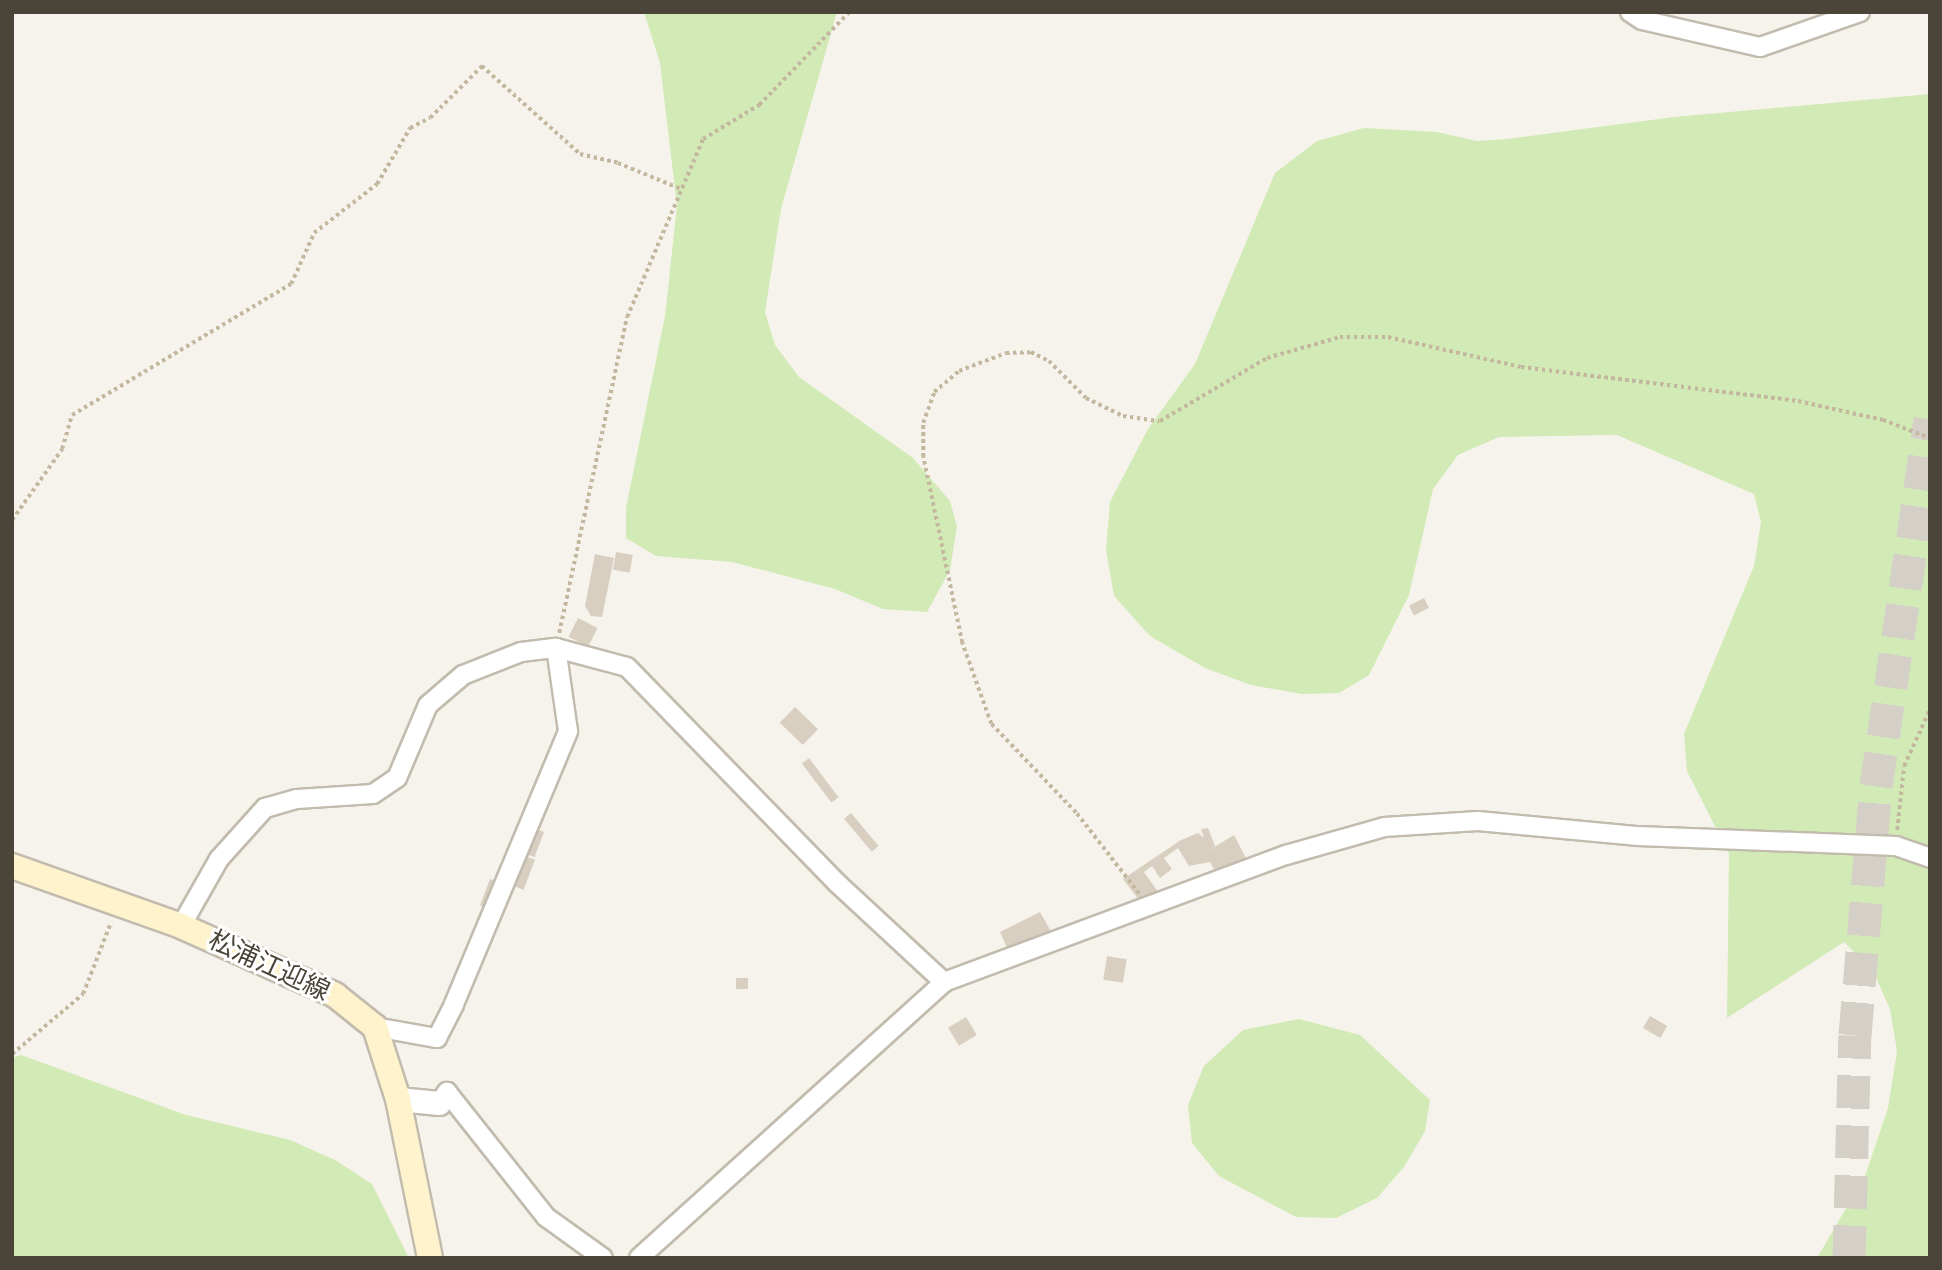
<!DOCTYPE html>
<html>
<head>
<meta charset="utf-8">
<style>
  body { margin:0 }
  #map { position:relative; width:1942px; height:1270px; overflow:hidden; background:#f6f3ec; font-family:Cabin,"Noto Sans JP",sans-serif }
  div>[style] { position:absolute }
  .green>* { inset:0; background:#d2eab5 }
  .building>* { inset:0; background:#d8cfc1; transform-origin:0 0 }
  .motorway-tunnel>* { height:33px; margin-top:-16.5px; transform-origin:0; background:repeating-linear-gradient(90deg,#d4d0c8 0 33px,transparent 0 50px) }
  .path>* { height:3.5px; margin-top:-1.75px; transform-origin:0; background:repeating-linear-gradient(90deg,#c4b79f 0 3.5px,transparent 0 7px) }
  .roads { filter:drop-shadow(2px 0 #c2bbae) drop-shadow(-2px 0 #c2bbae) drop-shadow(0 2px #c2bbae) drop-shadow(0 -2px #c2bbae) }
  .minor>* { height:18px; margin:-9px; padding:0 9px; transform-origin:9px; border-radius:9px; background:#fff }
  .tertiary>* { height:23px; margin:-11.5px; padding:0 11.5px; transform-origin:11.5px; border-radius:11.5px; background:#fff }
  .secondary>* { height:24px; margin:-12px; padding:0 12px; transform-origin:12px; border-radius:12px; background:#fff3cd }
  span { translate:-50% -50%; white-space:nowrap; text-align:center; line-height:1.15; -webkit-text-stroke:6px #fff; paint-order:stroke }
  .street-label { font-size:26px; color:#4b4439 }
  .frame { position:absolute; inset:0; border:14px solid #4b4439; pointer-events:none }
</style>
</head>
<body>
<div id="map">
  <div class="green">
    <div style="clip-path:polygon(644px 12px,837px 12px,781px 209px,765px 312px,775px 345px,799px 377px,913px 458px,950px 501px,957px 526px,950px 570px,927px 612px,883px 609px,835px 589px,732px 562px,656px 556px,626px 538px,626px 508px,665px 316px,677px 206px,660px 63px)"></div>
    <div style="clip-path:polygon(1930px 94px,1930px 1258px,1817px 1258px,1865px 1176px,1888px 1108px,1897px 1051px,1890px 1009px,1873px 971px,1844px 942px,1727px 1018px,1729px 854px,1687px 771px,1684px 734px,1754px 566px,1761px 522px,1754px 494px,1617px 435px,1499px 437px,1458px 455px,1433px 489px,1409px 595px,1369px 675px,1339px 693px,1302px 694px,1251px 685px,1205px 668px,1150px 636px,1114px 596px,1106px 550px,1110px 502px,1148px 429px,1195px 364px,1275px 173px,1317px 141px,1364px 128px,1437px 132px,1477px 141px,1507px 139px,1674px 117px)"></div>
    <div style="clip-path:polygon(1299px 1019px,1360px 1035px,1430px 1100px,1425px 1131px,1404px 1167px,1377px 1198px,1336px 1218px,1296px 1217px,1219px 1176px,1192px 1143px,1188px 1105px,1204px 1066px,1243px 1030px)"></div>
    <div style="clip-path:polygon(21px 1055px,186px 1115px,290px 1140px,335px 1160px,372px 1184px,409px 1258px,12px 1258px,12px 1058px)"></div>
  </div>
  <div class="building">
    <div style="left:616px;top:552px;width:17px;height:18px;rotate:10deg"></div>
    <div style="clip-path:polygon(595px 554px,614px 558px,602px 617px,591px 616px,585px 606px)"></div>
    <div style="left:1424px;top:598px;width:11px;height:17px;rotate:63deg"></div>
    <div style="left:578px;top:618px;width:22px;height:21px;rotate:27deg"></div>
    <div style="left:795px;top:707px;width:32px;height:22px;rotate:44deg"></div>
    <div style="left:809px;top:758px;width:49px;height:9px;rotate:53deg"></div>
    <div style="left:851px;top:813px;width:43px;height:9px;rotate:50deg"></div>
    <div style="left:518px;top:822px;width:28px;height:27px;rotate:21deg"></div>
    <div style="clip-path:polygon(1208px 828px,1215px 846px,1206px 852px,1234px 835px,1247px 860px,1216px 873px,1210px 862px,1189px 866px,1178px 848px,1164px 858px,1172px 869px,1160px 878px,1152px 866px,1144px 872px,1161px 896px,1145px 908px,1123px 879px,1181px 840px,1198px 833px,1204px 838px,1201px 829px)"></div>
    <div style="left:507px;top:849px;width:30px;height:32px;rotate:21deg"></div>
    <div style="left:490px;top:879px;width:14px;height:28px;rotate:21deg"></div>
    <div style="clip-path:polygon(1040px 912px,1053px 935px,1009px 952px,1000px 932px)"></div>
    <div style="left:1107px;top:956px;width:20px;height:24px;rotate:9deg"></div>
    <div style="left:736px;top:978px;width:12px;height:11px"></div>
    <div style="left:1650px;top:1016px;width:20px;height:14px;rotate:30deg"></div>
    <div style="left:966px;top:1017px;width:21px;height:21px;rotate:59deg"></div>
  </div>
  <div class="motorway-tunnel">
    <div style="left:1849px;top:1258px;width:223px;rotate:-88.5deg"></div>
    <div style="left:1855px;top:1035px;width:250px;rotate:-85.2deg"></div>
    <div style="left:1876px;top:786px;width:371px;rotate:-81.6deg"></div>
  </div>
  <div class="path">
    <div style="left:12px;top:520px;width:87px;rotate:-54.8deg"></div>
    <div style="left:62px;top:449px;width:35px;rotate:-74deg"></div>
    <div style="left:72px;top:415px;width:255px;rotate:-30.9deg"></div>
    <div style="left:291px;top:284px;width:56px;rotate:-65.7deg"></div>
    <div style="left:314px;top:233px;width:80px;rotate:-37.9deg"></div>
    <div style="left:377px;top:184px;width:65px;rotate:-59.5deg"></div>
    <div style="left:410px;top:128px;width:22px;rotate:-27deg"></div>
    <div style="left:430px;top:118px;width:74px;rotate:-45deg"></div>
    <div style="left:482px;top:66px;width:132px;rotate:41.9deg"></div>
    <div style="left:580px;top:154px;width:39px;rotate:13deg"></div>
    <div style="left:618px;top:163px;width:68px;rotate:22.4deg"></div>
    <div style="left:559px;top:633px;width:323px;rotate:-77.9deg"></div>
    <div style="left:627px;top:317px;width:194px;rotate:-66.9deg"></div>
    <div style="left:703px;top:139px;width:66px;rotate:-31.3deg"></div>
    <div style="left:759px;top:105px;width:129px;rotate:-45.9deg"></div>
    <div style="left:1897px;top:830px;width:64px;rotate:-83.8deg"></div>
    <div style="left:1904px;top:766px;width:63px;rotate:-65.5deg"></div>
    <div style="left:1139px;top:894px;width:103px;rotate:-127.9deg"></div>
    <div style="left:1076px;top:813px;width:123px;rotate:-133.7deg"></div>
    <div style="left:991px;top:724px;width:86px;rotate:-109.7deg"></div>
    <div style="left:962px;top:643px;width:190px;rotate:-101.8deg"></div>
    <div style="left:923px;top:457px;width:34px;rotate:-90deg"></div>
    <div style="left:923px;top:423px;width:33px;rotate:-70deg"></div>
    <div style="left:934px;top:392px;width:33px;rotate:-40deg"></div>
    <div style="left:959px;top:371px;width:50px;rotate:-21deg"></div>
    <div style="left:1006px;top:353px;width:25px;rotate:-2deg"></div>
    <div style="left:1031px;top:352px;width:20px;rotate:27deg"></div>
    <div style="left:1049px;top:361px;width:52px;rotate:45deg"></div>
    <div style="left:1086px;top:398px;width:41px;rotate:25.9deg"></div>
    <div style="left:1123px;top:416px;width:37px;rotate:8deg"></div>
    <div style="left:1160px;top:421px;width:124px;rotate:-30.5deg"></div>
    <div style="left:1267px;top:358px;width:76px;rotate:-16deg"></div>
    <div style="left:1340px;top:337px;width:48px"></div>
    <div style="left:1388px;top:337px;width:136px;rotate:12.7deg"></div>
    <div style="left:1521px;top:367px;width:279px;rotate:7deg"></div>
    <div style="left:1798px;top:401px;width:87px;rotate:12.6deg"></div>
    <div style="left:1883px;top:420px;width:50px;rotate:21deg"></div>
    <div style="left:12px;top:1054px;width:93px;rotate:-40.2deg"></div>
    <div style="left:83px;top:994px;width:77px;rotate:-68.7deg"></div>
  </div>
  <div class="roads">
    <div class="minor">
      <div style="left:1630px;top:12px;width:14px;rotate:34deg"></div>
      <div style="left:1642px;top:20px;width:121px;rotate:12.9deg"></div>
      <div style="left:1760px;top:47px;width:106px;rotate:-19.3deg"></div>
      <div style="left:181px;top:926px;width:77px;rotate:-60.4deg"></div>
      <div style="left:219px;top:859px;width:69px;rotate:-48deg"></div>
      <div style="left:265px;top:808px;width:33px;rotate:-16deg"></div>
      <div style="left:297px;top:799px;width:76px;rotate:-3.8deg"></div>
      <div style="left:373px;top:794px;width:29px;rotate:-34deg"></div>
      <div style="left:397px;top:778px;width:79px;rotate:-67deg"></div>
      <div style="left:428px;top:705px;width:46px;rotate:-40.6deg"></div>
      <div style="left:463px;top:675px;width:62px;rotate:-21.6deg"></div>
      <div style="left:521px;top:652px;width:35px;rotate:-7deg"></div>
      <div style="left:556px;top:648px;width:73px;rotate:15deg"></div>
      <div style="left:627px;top:667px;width:301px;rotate:45.8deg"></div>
      <div style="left:837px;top:883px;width:146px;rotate:42.8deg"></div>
      <div style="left:375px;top:1027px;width:63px;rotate:10.1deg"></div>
      <div style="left:437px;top:1038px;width:38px;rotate:-63deg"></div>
      <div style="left:454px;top:1004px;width:296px;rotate:-67.3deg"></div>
      <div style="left:568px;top:731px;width:84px;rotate:-98.2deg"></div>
      <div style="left:439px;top:1103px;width:14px;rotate:-54deg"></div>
      <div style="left:447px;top:1092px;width:159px;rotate:51.6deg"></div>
      <div style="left:546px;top:1217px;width:70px;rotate:35.7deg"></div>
      <div style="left:639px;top:1258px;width:411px;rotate:-42.1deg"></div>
      <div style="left:944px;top:982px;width:365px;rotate:-20.4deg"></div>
      <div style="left:1286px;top:855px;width:102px;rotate:-15.9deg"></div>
      <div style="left:1384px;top:827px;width:94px;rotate:-3.7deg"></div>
      <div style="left:1478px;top:821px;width:161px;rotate:5.4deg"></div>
      <div style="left:1638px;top:836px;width:258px;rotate:2.2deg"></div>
      <div style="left:1896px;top:846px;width:36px;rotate:19deg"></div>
    </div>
    <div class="tertiary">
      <div style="left:398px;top:1099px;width:41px;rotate:5.6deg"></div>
    </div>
    <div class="secondary">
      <div style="left:12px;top:866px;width:179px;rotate:19.5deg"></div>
      <div style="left:181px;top:926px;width:169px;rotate:24.1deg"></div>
      <div style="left:335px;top:995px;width:51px;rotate:38.7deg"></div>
      <div style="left:375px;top:1027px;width:76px;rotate:72.3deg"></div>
      <div style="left:398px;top:1099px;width:162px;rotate:78.6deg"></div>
    </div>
  </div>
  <div class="street-label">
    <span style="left:269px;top:966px;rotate:25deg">松浦江迎線</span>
  </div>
  <div class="frame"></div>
</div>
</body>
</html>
